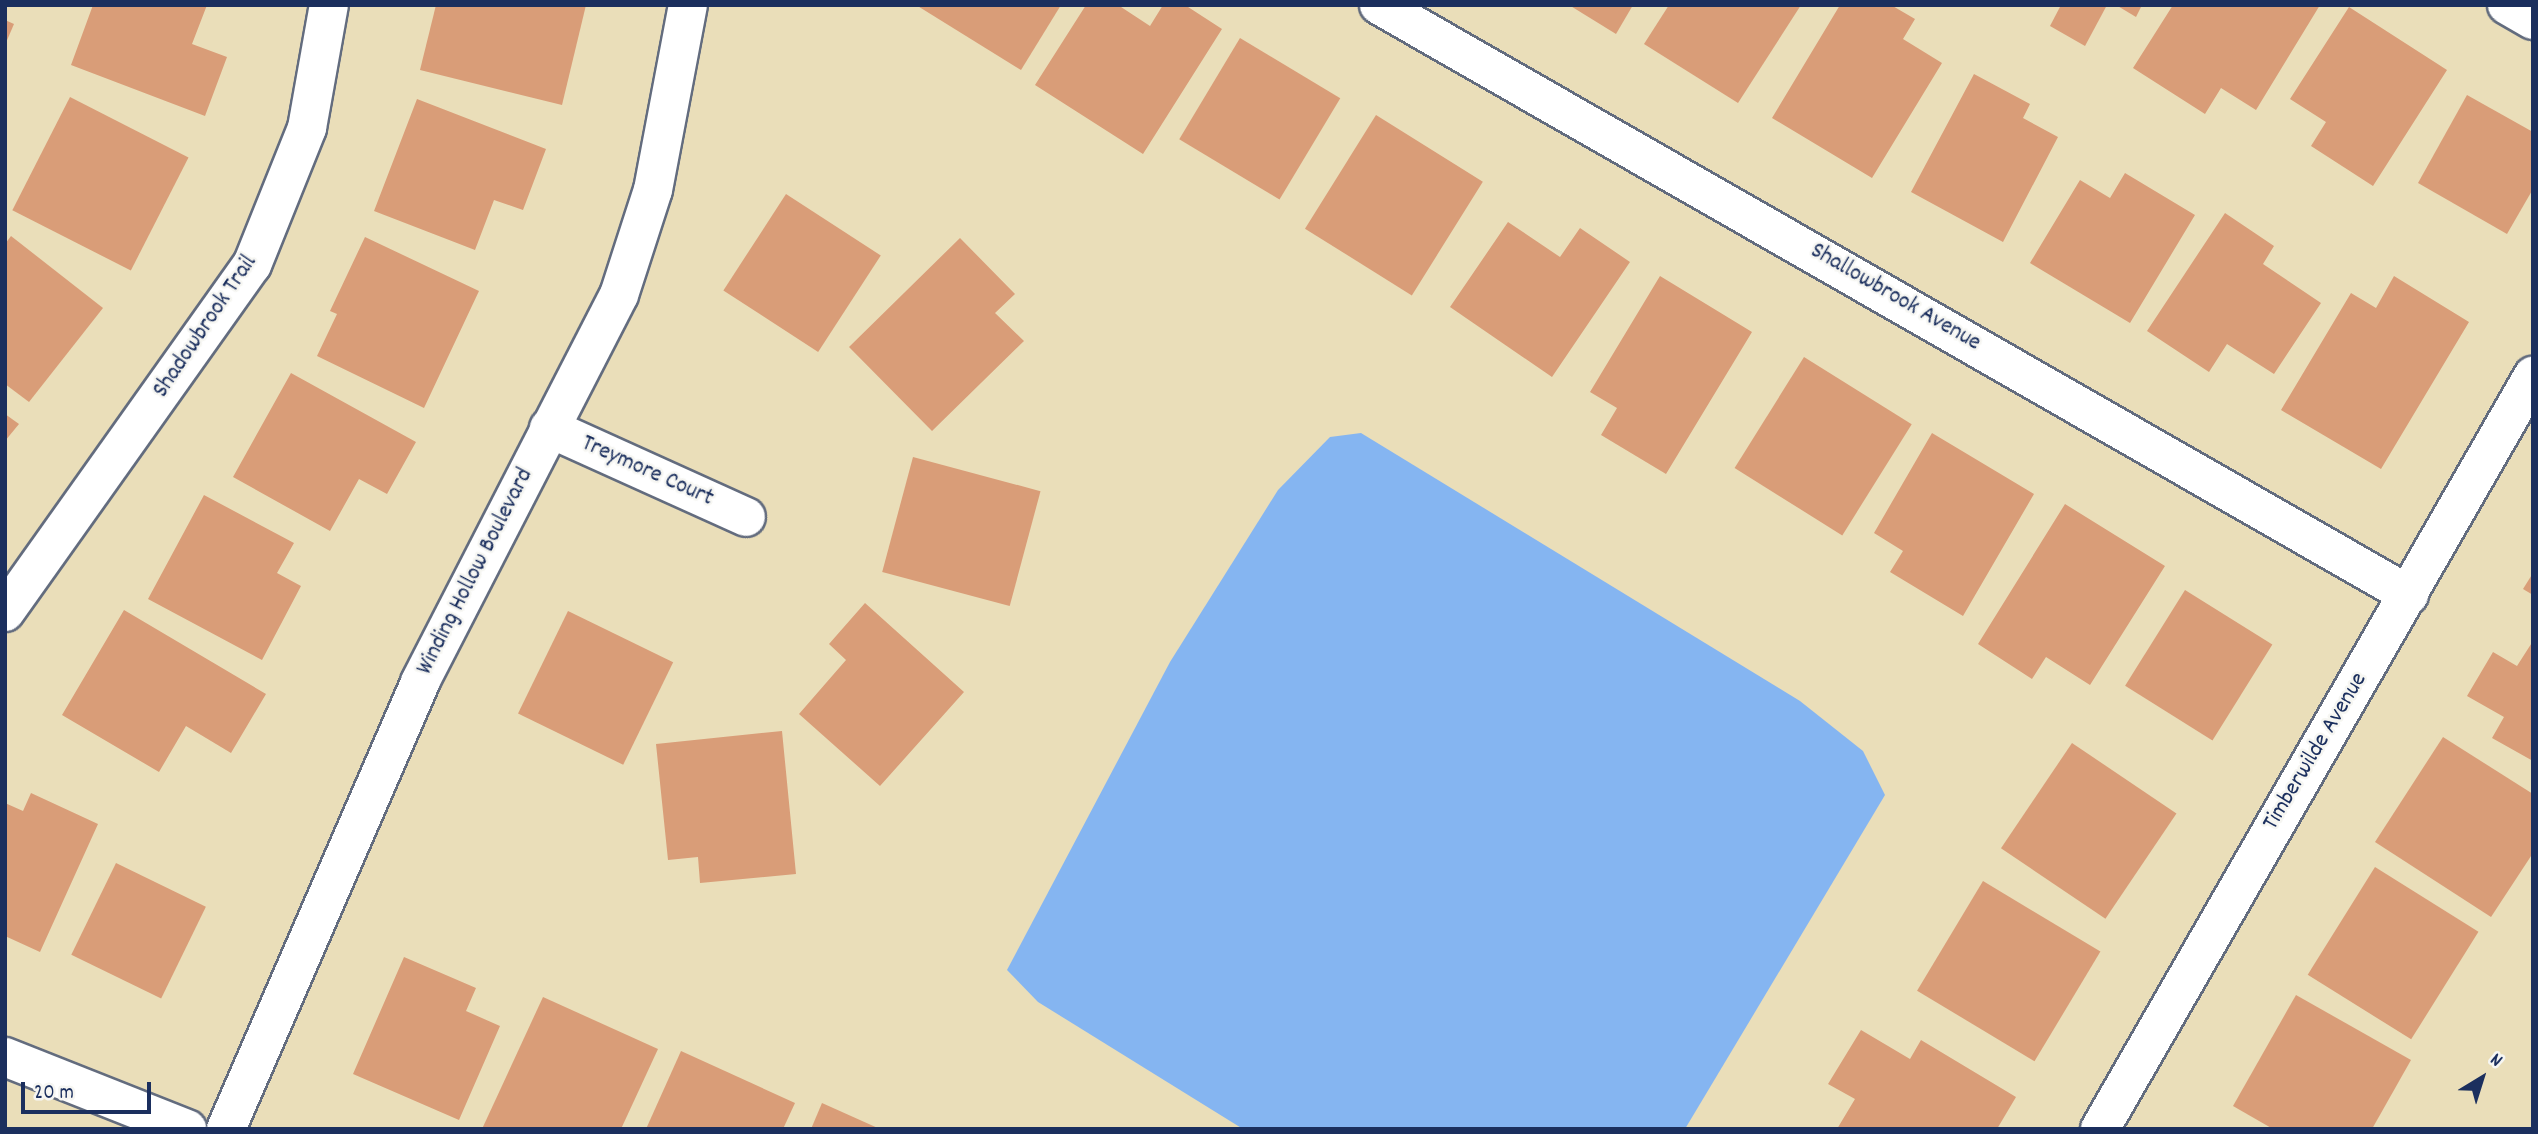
<!DOCTYPE html>
<html>
<head>
<meta charset="utf-8">
<style>
  body { margin:0 }
  #map { position:relative; width:2538px; height:1134px; overflow:hidden; background:#eadeb9; font-family:Dekko,sans-serif }
  div>[style] { position:absolute }
  .water>* { inset:0; background:#85b5f1 }
  .building>* { inset:0; background:#d99d78; transform-origin:0 0 }
  .roads { filter:drop-shadow(2px 0 #636c7e) drop-shadow(-2px 0 #636c7e) drop-shadow(0 2px #636c7e) drop-shadow(0 -2px #636c7e) }
  .minor>* { height:38px; margin:-19px; padding:0 19px; transform-origin:19px; border-radius:19px; background:#fff }
  span { translate:-50% -50%; white-space:nowrap; text-align:center; line-height:1.15; -webkit-text-stroke:5px #f6f6f2; paint-order:stroke }
  .street-label { font-size:24px; color:#1b2f5e }
  .frame { position:absolute; inset:0; border:7px solid #1b2f5e; pointer-events:none }
  .north { position:absolute; left:2447px; top:1043px; width:70px; height:70px; -webkit-text-stroke:5px #f6f6f2; paint-order:stroke; rotate:38deg; font-size:19px; font-weight:700; line-height:28px; text-align:center; color:#1b2f5e }
  .north::after { content:''; display:block; margin:auto; width:24px; height:32px; background:#1b2f5e; clip-path:polygon(50% 0,100% 100%,50% 72%,0 100%) }
  .scale { position:absolute; left:21px; top:1082px; width:130px; height:32px; box-sizing:border-box; border:4px solid #1b2f5e; border-top:0; padding-left:9px; font-size:21px; line-height:24px; white-space:nowrap; color:#1b2f5e; -webkit-text-stroke:5px #f6f6f2; paint-order:stroke }
</style>
</head>
<body>
<div id="map">
  <div class="water">
    <div style="clip-path:polygon(1361px 433px,1800px 701px,1863px 751px,1885px 795px,1685px 1129px,1243px 1129px,1038px 1002px,1007px 970px,1170px 662px,1278px 490px,1330px 437px)"></div>
  </div>
  <div class="building">
    <div style="clip-path:polygon(93px 5px,207px 5px,192px 44px,227px 57px,205px 116px,71px 65px)"></div>
    <div style="clip-path:polygon(436px 5px,586px 5px,562px 105px,420px 70px)"></div>
    <div style="clip-path:polygon(916px 5px,1061px 5px,1021px 70px)"></div>
    <div style="clip-path:polygon(1086px 5px,1118px 5px,1150px 26px,1163px 5px,1185px 5px,1222px 29px,1143px 154px,1035px 85px)"></div>
    <div style="clip-path:polygon(1569px 5px,1633px 5px,1616px 34px)"></div>
    <div style="clip-path:polygon(1669px 5px,1801px 5px,1738px 103px,1644px 44px)"></div>
    <div style="clip-path:polygon(1840px 5px,1891px 5px,1915px 19px,1903px 39px,1942px 63px,1872px 178px,1772px 118px)"></div>
    <div style="clip-path:polygon(2061px 5px,2107px 5px,2085px 46px,2050px 26px)"></div>
    <div style="clip-path:polygon(2116px 5px,2142px 5px,2136px 17px)"></div>
    <div style="clip-path:polygon(2173px 5px,2320px 5px,2256px 110px,2221px 88px,2205px 114px,2133px 68px)"></div>
    <div style="clip-path:polygon(2349px 7px,2447px 70px,2373px 186px,2311px 146px,2326px 122px,2290px 99px)"></div>
    <div style="clip-path:polygon(5px 20px,14px 24px,5px 45px)"></div>
    <div style="left:1240px;top:38px;width:117px;height:118px;rotate:31deg"></div>
    <div style="clip-path:polygon(1974px 74px,2030px 104px,2023px 118px,2058px 137px,2003px 242px,1911px 192px)"></div>
    <div style="clip-path:polygon(2467px 95px,2533px 132px,2533px 189px,2507px 234px,2418px 183px)"></div>
    <div style="left:70px;top:97px;width:133px;height:127px;rotate:27deg"></div>
    <div style="clip-path:polygon(417px 99px,546px 149px,523px 210px,494px 200px,475px 250px,374px 211px)"></div>
    <div style="left:1376px;top:115px;width:126px;height:134px;rotate:32deg"></div>
    <div style="clip-path:polygon(2125px 173px,2195px 215px,2130px 323px,2030px 263px,2080px 180px,2110px 198px)"></div>
    <div style="left:786px;top:194px;width:113px;height:115px;rotate:33deg"></div>
    <div style="clip-path:polygon(2225px 213px,2274px 246px,2263px 264px,2321px 303px,2274px 374px,2227px 344px,2209px 372px,2147px 331px)"></div>
    <div style="clip-path:polygon(1508px 222px,1560px 257px,1580px 228px,1630px 262px,1552px 377px,1450px 307px)"></div>
    <div style="clip-path:polygon(11px 236px,103px 308px,29px 402px,5px 384px,5px 244px)"></div>
    <div style="clip-path:polygon(365px 237px,479px 291px,424px 408px,317px 356px,337px 314px,330px 311px)"></div>
    <div style="clip-path:polygon(960px 238px,1015px 294px,995px 313px,1024px 341px,932px 431px,849px 347px)"></div>
    <div style="clip-path:polygon(1660px 276px,1752px 332px,1666px 474px,1601px 435px,1617px 408px,1590px 392px)"></div>
    <div style="clip-path:polygon(2394px 276px,2469px 322px,2381px 469px,2281px 410px,2351px 293px,2376px 308px)"></div>
    <div style="left:1804px;top:357px;width:127px;height:131px;rotate:32deg"></div>
    <div style="clip-path:polygon(291px 373px,416px 442px,387px 494px,359px 479px,330px 531px,233px 477px)"></div>
    <div style="clip-path:polygon(5px 414px,19px 424px,5px 441px)"></div>
    <div style="clip-path:polygon(1932px 433px,2034px 494px,1963px 616px,1890px 572px,1903px 551px,1874px 533px)"></div>
    <div style="left:913px;top:457px;width:132px;height:119px;rotate:15deg"></div>
    <div style="clip-path:polygon(204px 495px,294px 543px,277px 573px,301px 586px,262px 660px,148px 599px)"></div>
    <div style="clip-path:polygon(2065px 504px,2165px 566px,2090px 685px,2046px 657px,2032px 679px,1978px 644px)"></div>
    <div style="clip-path:polygon(2533px 573px,2533px 595px,2523px 589px)"></div>
    <div style="left:2185px;top:590px;width:103px;height:113px;rotate:32deg"></div>
    <div style="clip-path:polygon(865px 603px,964px 692px,880px 786px,799px 714px,846px 660px,829px 644px)"></div>
    <div style="clip-path:polygon(124px 610px,266px 694px,231px 753px,186px 726px,159px 772px,62px 715px)"></div>
    <div style="left:568px;top:611px;width:117px;height:114px;rotate:26deg"></div>
    <div style="clip-path:polygon(2533px 641px,2533px 761px,2492px 738px,2504px 717px,2467px 696px,2493px 652px,2517px 666px)"></div>
    <div style="clip-path:polygon(782px 731px,796px 874px,700px 883px,698px 857px,668px 860px,656px 744px)"></div>
    <div style="clip-path:polygon(2443px 737px,2533px 794px,2533px 853px,2491px 917px,2375px 842px)"></div>
    <div style="left:2072px;top:743px;width:126px;height:127px;rotate:34deg"></div>
    <div style="clip-path:polygon(31px 793px,98px 824px,40px 952px,5px 936px,5px 803px,23px 811px)"></div>
    <div style="left:116px;top:863px;width:100px;height:102px;rotate:26deg"></div>
    <div style="left:2375px;top:867px;width:122px;height:127px;rotate:32deg"></div>
    <div style="left:1983px;top:881px;width:137px;height:128px;rotate:31deg"></div>
    <div style="clip-path:polygon(404px 957px,476px 988px,466px 1011px,500px 1026px,459px 1120px,353px 1074px)"></div>
    <div style="clip-path:polygon(2296px 995px,2411px 1060px,2372px 1129px,2273px 1129px,2233px 1106px)"></div>
    <div style="clip-path:polygon(543px 997px,658px 1049px,621px 1129px,482px 1129px)"></div>
    <div style="clip-path:polygon(1861px 1030px,1910px 1059px,1921px 1040px,2016px 1097px,1997px 1129px,1837px 1129px,1855px 1099px,1828px 1084px)"></div>
    <div style="clip-path:polygon(681px 1051px,795px 1103px,783px 1129px,646px 1129px)"></div>
    <div style="clip-path:polygon(822px 1103px,880px 1129px,811px 1129px)"></div>
  </div>
  <div class="roads">
    <div class="minor">
      <div style="left:1379px;top:5px;width:1187px;rotate:29.8deg"></div>
      <div style="left:2507px;top:5px;width:30px;rotate:30deg"></div>
      <div style="left:549px;top:428px;width:216px;rotate:24.3deg"></div>
      <div style="left:5px;top:612px;width:426px;rotate:-54.6deg"></div>
      <div style="left:252px;top:265px;width:148px;rotate:-68.1deg"></div>
      <div style="left:307px;top:128px;width:125px;rotate:-79.9deg"></div>
      <div style="left:5px;top:1057px;width:196px;rotate:21.6deg"></div>
      <div style="left:226px;top:1129px;width:487px;rotate:-66.5deg"></div>
      <div style="left:420px;top:682px;width:435px;rotate:-62.8deg"></div>
      <div style="left:619px;top:295px;width:110px;rotate:-72.1deg"></div>
      <div style="left:653px;top:190px;width:188px;rotate:-79.3deg"></div>
      <div style="left:2100px;top:1129px;width:869px;rotate:-60.1deg"></div>
    </div>
  </div>
  <div class="street-label">
    <span style="left:1895px;top:298px;rotate:30deg">Shallowbrook Avenue</span>
    <span style="left:206px;top:327px;rotate:-56deg">Shadowbrook Trail</span>
    <span style="left:647px;top:472px;rotate:24deg">Treymore Court</span>
    <span style="left:476px;top:572px;rotate:-63deg">Winding Hollow Boulevard</span>
    <span style="left:2316px;top:752px;rotate:-59deg">Timberwilde Avenue</span>
  </div>
  <div class="frame"></div>
  <div class="north">N</div>
  <div class="scale">20 m</div>
</div>
</body>
</html>
